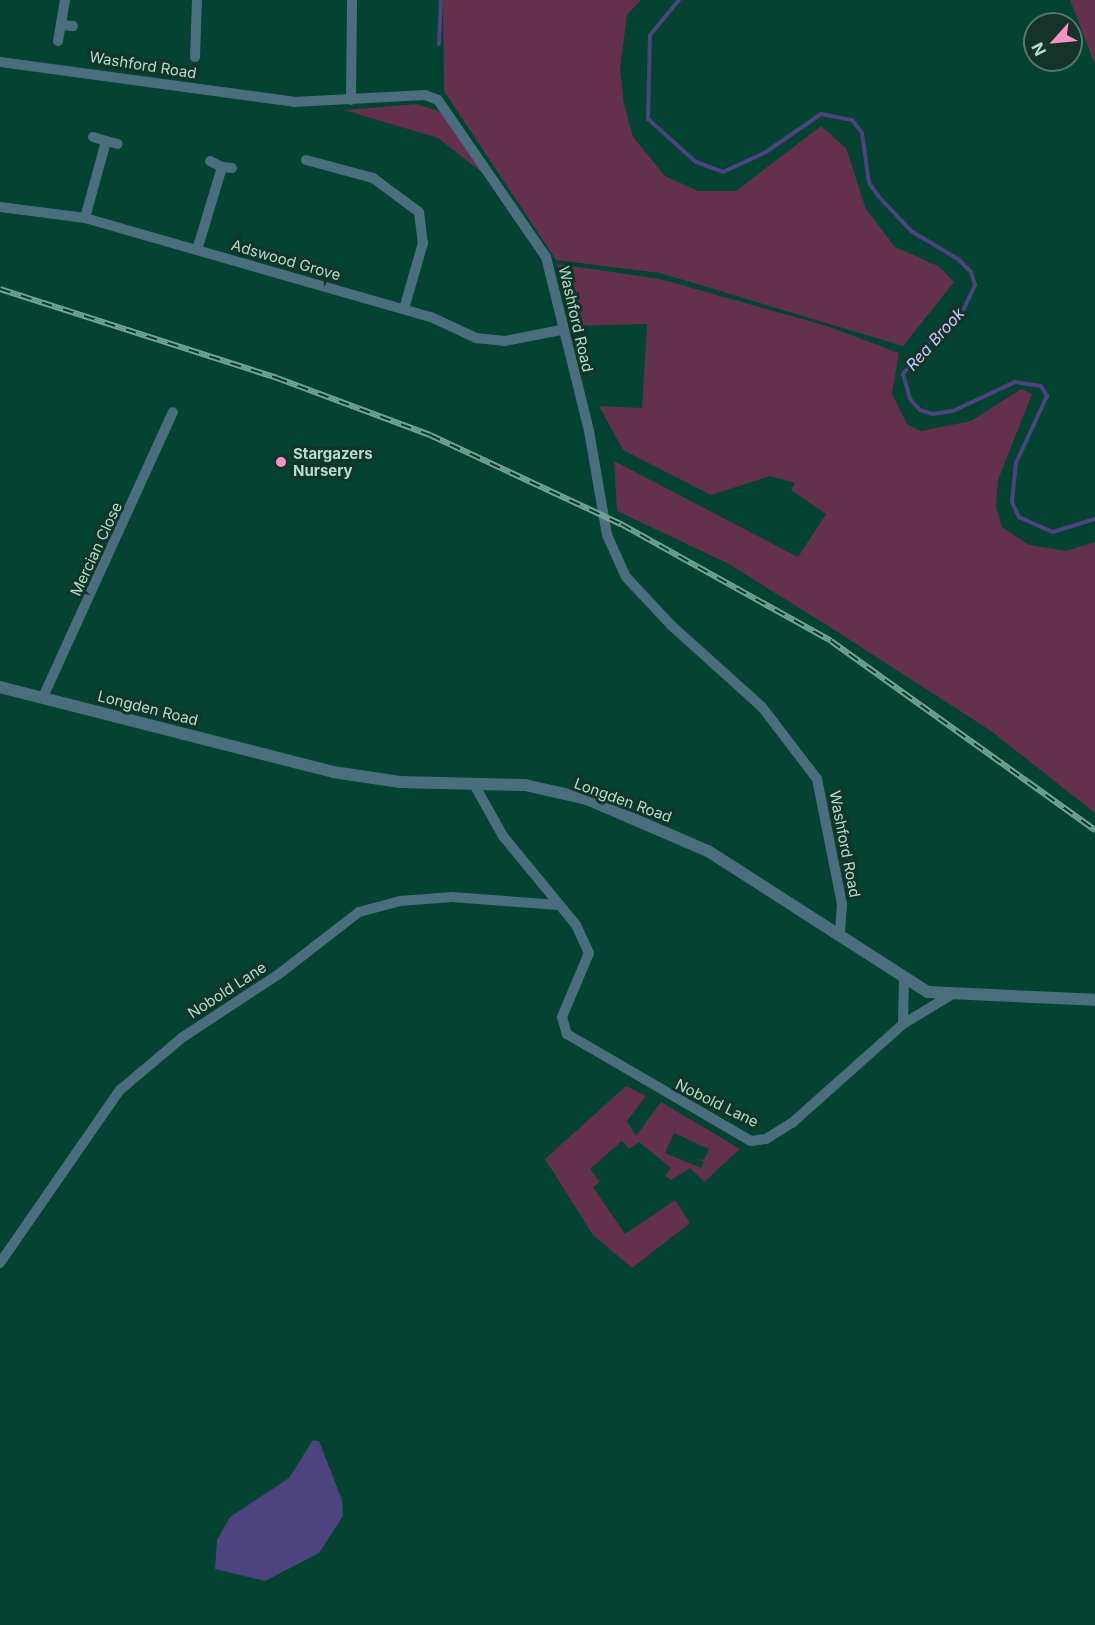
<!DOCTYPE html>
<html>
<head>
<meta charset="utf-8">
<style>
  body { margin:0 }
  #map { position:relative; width:1095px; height:1625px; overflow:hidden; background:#044231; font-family:Inter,sans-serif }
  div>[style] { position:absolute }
  .green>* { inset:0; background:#63314b }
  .water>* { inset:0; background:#4d437f }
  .stream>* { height:4px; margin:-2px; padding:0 2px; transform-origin:2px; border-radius:2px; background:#4d437f }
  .minor>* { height:10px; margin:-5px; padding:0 5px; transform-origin:5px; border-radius:5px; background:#4b6e7f }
  .tertiary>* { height:12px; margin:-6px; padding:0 6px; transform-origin:6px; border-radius:6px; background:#4b6e7f }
  .rail>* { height:6px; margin-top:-3px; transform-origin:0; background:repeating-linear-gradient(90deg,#143429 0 11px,#71a593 0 22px); box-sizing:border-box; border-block:2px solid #71a593 }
  .dots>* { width:16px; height:16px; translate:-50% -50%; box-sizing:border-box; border:3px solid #143429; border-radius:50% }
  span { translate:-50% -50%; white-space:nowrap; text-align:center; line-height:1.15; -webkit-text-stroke:6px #143429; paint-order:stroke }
  .street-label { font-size:15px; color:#b0decc }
  .poi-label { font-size:15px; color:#b0decc; font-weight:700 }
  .left { translate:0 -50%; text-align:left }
  .water-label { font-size:16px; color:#cdc7ff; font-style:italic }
  .north { position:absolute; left:1023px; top:12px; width:60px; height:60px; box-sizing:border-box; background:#143429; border:2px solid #52786a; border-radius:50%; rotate:243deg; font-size:16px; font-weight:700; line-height:24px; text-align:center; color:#b0decc }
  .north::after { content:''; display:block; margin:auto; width:21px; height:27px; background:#fb8fc6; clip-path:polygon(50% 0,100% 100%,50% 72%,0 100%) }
</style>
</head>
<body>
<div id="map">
  <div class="green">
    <div style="clip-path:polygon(443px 0,641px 0,627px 15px,620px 69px,624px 104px,633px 137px,665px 176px,698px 191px,736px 191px,821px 126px,846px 148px,866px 209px,895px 247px,938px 266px,954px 282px,903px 346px,660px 273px,556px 260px,444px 91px)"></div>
    <div style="clip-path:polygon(1070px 0,1095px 0,1095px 65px)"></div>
    <div style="clip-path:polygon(417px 104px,441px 112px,485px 175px,438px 138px,344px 110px)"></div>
    <div style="clip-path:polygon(557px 264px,660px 279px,827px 326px,899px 353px,892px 394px,907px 424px,921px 431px,971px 421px,1021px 389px,1032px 394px,998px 480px,996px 507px,1002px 527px,1029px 545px,1066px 551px,1095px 542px,1095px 813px,991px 731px,836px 631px,729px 564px,617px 511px,614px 461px,798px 557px,826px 514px,791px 490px,795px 483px,770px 476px,711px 495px,623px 450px,599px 406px,642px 408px,647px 324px,571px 326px)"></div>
    <div style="clip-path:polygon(evenodd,626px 1086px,646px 1096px,627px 1121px,636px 1136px,661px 1102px,740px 1149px,704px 1182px,690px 1168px,671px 1180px,665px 1176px,671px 1168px,639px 1142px,629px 1149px,622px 1141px,590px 1169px,600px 1182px,593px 1187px,625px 1234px,675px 1200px,690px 1223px,632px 1268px,593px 1235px,545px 1159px,626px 1086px,674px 1133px,709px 1149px,704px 1160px,696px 1159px,704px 1162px,701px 1168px,665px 1153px,674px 1133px)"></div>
  </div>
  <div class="water">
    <div style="clip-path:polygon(313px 1440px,319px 1441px,342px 1500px,343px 1516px,319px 1553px,265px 1581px,215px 1569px,217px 1540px,230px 1517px,289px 1478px)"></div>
  </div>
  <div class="stream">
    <div style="left:679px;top:0;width:45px;rotate:129.6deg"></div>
    <div style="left:650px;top:35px;width:84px;rotate:91.4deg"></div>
    <div style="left:648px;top:119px;width:64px;rotate:41.9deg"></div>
    <div style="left:696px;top:162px;width:29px;rotate:20deg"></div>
    <div style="left:723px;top:172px;width:47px;rotate:-24.9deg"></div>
    <div style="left:766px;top:152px;width:67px;rotate:-34.6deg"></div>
    <div style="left:821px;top:114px;width:32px;rotate:11deg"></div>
    <div style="left:852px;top:120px;width:16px;rotate:52deg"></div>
    <div style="left:862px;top:133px;width:50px;rotate:82deg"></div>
    <div style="left:869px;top:183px;width:17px;rotate:54deg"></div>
    <div style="left:879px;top:197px;width:47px;rotate:46.7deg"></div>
    <div style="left:911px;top:231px;width:55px;rotate:30.8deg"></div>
    <div style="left:958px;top:259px;width:18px;rotate:45deg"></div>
    <div style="left:971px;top:272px;width:14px;rotate:73deg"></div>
    <div style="left:975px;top:285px;width:26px;rotate:115deg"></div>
    <div style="left:964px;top:309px;width:37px;rotate:139deg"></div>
    <div style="left:936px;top:333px;width:53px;rotate:128.8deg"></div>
    <div style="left:903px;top:374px;width:26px;rotate:74deg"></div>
    <div style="left:910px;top:399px;width:15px;rotate:48deg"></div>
    <div style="left:920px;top:410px;width:13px;rotate:18deg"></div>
    <div style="left:932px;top:414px;width:21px;rotate:-8deg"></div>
    <div style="left:953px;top:411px;width:68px;rotate:-25.1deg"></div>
    <div style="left:1015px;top:382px;width:26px;rotate:9deg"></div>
    <div style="left:1041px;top:386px;width:12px;rotate:59deg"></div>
    <div style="left:1047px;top:396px;width:74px;rotate:114.8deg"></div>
    <div style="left:1016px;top:463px;width:39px;rotate:96deg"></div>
    <div style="left:1012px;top:502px;width:17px;rotate:65deg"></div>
    <div style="left:1019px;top:517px;width:37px;rotate:24deg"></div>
    <div style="left:1053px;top:532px;width:44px;rotate:-17.2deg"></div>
    <div style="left:439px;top:44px;width:44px;rotate:-87.4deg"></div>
  </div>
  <div class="minor">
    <div style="left:61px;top:25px;width:12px;rotate:5deg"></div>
    <div style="left:58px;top:41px;width:42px;rotate:-80.3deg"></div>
    <div style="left:195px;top:57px;width:57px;rotate:-88deg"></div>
    <div style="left:0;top:62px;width:297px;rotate:7.7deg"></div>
    <div style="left:294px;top:102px;width:131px;rotate:-3.1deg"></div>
    <div style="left:425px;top:95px;width:14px;rotate:21deg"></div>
    <div style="left:438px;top:100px;width:191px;rotate:55.5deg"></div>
    <div style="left:546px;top:257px;width:179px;rotate:76.1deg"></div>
    <div style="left:589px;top:431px;width:106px;rotate:80.2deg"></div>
    <div style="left:607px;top:535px;width:46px;rotate:65.7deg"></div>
    <div style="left:626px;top:577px;width:67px;rotate:46.8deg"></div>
    <div style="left:672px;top:626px;width:121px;rotate:42deg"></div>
    <div style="left:762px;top:707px;width:91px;rotate:52.6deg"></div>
    <div style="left:817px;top:779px;width:127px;rotate:78.7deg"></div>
    <div style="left:842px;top:904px;width:30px;rotate:94deg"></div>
    <div style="left:351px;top:100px;width:100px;rotate:-89.4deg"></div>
    <div style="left:93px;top:137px;width:14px;rotate:17deg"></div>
    <div style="left:306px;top:160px;width:69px;rotate:15deg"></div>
    <div style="left:373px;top:178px;width:57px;rotate:36.5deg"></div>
    <div style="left:419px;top:212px;width:31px;rotate:83deg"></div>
    <div style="left:423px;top:243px;width:69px;rotate:106.1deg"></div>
    <div style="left:210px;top:161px;width:13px;rotate:27deg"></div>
    <div style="left:0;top:207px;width:86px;rotate:7.4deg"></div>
    <div style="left:85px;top:218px;width:360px;rotate:16deg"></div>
    <div style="left:431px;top:317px;width:50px;rotate:25deg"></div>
    <div style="left:476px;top:338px;width:29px;rotate:6deg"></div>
    <div style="left:505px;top:341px;width:57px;rotate:-11.1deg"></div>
    <div style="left:85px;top:218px;width:80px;rotate:-74.7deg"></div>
    <div style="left:106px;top:141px;width:12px;rotate:14deg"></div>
    <div style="left:197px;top:250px;width:87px;rotate:-73.2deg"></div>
    <div style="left:222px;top:167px;width:10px;rotate:6deg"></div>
    <div style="left:43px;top:697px;width:313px;rotate:-65.5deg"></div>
    <div style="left:475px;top:786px;width:57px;rotate:60.8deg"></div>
    <div style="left:503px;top:836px;width:115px;rotate:50.6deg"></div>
    <div style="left:576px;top:925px;width:31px;rotate:65deg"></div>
    <div style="left:589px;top:953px;width:69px;rotate:112.9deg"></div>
    <div style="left:562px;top:1017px;width:18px;rotate:74deg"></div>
    <div style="left:567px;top:1034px;width:213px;rotate:30.2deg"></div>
    <div style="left:751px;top:1141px;width:15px;rotate:-8deg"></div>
    <div style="left:766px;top:1139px;width:31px;rotate:-32deg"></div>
    <div style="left:792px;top:1123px;width:149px;rotate:-41.7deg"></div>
    <div style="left:903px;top:1024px;width:56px;rotate:-31.1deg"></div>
    <div style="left:903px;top:1024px;width:44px;rotate:-88.7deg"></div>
    <div style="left:0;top:1263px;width:211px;rotate:-55.3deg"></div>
    <div style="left:120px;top:1090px;width:82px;rotate:-40.1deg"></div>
    <div style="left:183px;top:1037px;width:115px;rotate:-33.3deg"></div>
    <div style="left:279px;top:974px;width:101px;rotate:-37.8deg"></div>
    <div style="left:359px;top:912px;width:42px;rotate:-15deg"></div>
    <div style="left:400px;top:901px;width:52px;rotate:-4.4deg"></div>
    <div style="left:452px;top:897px;width:106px;rotate:4.3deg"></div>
  </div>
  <div class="tertiary">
    <div style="left:0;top:687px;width:344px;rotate:14.3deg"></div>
    <div style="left:333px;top:772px;width:68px;rotate:8.5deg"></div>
    <div style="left:400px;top:782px;width:125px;rotate:1.4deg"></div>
    <div style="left:525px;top:785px;width:64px;rotate:12.7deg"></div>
    <div style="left:587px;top:799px;width:132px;rotate:23.3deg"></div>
    <div style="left:708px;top:851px;width:261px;rotate:32.7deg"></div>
    <div style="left:928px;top:992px;width:167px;rotate:2.7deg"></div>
  </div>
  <div class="rail">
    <div style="left:0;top:289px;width:291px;rotate:17.8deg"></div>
    <div style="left:277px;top:378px;width:163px;rotate:20.4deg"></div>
    <div style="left:430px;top:435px;width:211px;rotate:25deg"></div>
    <div style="left:621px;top:524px;width:240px;rotate:29.1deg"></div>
    <div style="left:831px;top:641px;width:325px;rotate:35.6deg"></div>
  </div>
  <div class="dots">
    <div style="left:281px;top:462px;background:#fb8fc6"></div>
  </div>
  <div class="street-label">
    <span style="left:143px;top:65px;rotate:9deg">Washford Road</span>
    <span style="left:286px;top:260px;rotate:16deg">Adswood Grove</span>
    <span style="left:576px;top:319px;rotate:77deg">Washford Road</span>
    <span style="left:96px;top:549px;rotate:-65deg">Mercian Close</span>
    <span style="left:148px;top:708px;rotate:14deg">Longden Road</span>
    <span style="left:623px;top:800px;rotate:20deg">Longden Road</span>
    <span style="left:845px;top:844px;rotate:79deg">Washford Road</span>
    <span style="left:227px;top:990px;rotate:-33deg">Nobold Lane</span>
    <span style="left:717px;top:1103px;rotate:26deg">Nobold Lane</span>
  </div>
  <div class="poi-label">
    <span class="left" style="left:293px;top:462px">Stargazers<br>Nursery</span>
  </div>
  <div class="water-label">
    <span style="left:935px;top:339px;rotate:-48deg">Rea Brook</span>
  </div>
  <div class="north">N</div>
</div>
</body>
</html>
